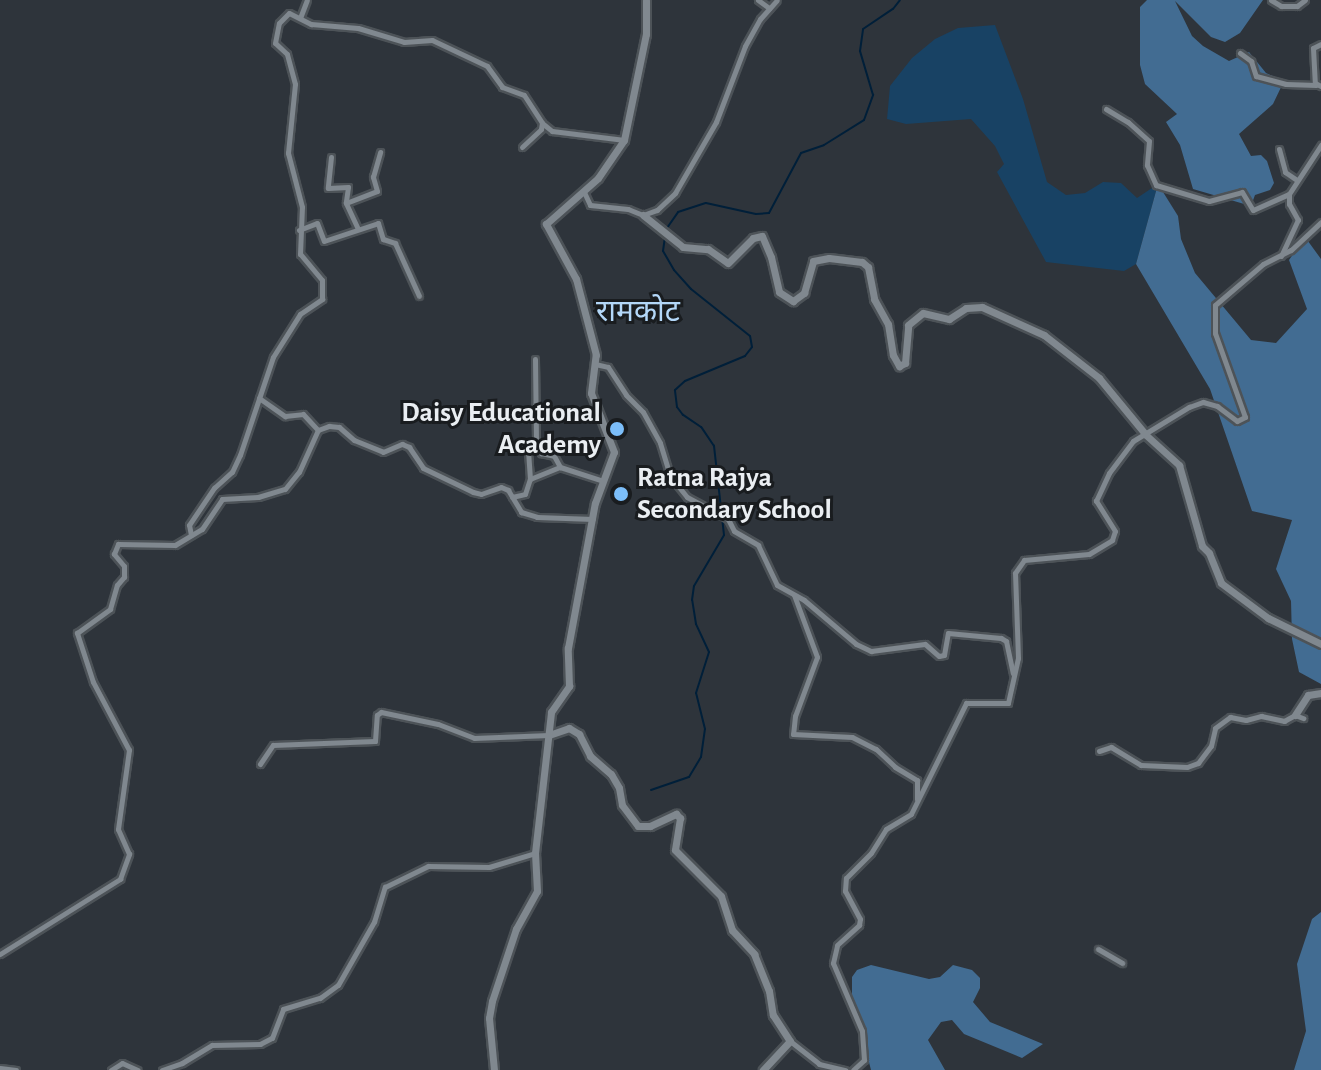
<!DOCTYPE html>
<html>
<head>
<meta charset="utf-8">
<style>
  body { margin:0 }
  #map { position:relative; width:1321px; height:1070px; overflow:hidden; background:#2e343b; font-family:"Alegreya Sans","Noto Sans Devanagari",sans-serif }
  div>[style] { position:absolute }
  .green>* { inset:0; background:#184264 }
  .forest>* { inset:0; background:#426c92 }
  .stream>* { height:2px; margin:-1px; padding:0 1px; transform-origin:1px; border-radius:1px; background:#001f39 }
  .roads { filter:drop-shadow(2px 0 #4d5358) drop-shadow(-2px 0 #4d5358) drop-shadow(0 2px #4d5358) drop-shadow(0 -2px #4d5358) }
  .street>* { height:5px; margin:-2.5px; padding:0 2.5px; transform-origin:2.5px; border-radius:2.5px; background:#80888f }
  .secondary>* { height:7px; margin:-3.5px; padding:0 3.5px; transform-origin:3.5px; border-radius:3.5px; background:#80888f }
  .dots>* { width:22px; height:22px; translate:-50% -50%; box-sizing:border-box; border:4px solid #191c1f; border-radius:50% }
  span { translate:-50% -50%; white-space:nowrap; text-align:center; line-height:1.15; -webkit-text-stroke:6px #191c1f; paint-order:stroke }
  .poi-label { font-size:28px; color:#eaeef2; font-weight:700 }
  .right { translate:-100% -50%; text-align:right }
  .left { translate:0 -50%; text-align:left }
  .neighbourhood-label { font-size:30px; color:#b3d7f8 }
</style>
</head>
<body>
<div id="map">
  <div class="green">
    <div style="clip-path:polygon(995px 25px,1023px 99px,1047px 182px,1066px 195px,1085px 193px,1103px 182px,1121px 183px,1137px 198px,1158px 184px,1136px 264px,1124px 271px,1046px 262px,997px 172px,1004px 164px,995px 146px,971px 119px,906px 124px,887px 119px,890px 86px,912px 58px,935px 39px,958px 28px)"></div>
  </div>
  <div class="forest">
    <div style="clip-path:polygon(1147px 0,1263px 0,1240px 33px,1225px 42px,1211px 37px,1175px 1px,1192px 36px,1203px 46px,1229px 61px,1249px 52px,1266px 73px,1284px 81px,1273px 104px,1239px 134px,1251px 156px,1261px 155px,1267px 161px,1274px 183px,1270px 190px,1255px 195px,1251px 206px,1193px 189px,1180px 145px,1166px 122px,1177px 114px,1145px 84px,1140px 65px,1140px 7px)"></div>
    <div style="clip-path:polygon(1158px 184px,1178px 216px,1181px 239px,1195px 273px,1251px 340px,1276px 343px,1307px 309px,1289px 260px,1305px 237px,1321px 259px,1321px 684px,1299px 672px,1292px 639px,1291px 601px,1276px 569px,1292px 520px,1252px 511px,1210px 389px,1136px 264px)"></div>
    <div style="clip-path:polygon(1321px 912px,1321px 1070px,1294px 1070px,1306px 1031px,1297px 964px,1312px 919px)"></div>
    <div style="clip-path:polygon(871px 965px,929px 979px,940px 977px,953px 965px,972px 970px,980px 978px,980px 988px,973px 1002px,990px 1022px,1043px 1044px,1022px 1058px,964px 1034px,952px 1020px,941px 1022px,928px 1040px,945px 1070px,871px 1070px,852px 996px,852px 977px,857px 970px)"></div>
  </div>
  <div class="stream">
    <div style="left:667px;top:228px;width:19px;rotate:-55deg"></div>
    <div style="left:678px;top:212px;width:29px;rotate:-18deg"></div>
    <div style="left:706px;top:203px;width:51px;rotate:12.4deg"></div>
    <div style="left:756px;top:214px;width:13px;rotate:-4deg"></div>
    <div style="left:769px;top:213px;width:68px;rotate:-61.9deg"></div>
    <div style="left:801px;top:153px;width:24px;rotate:-19deg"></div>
    <div style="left:824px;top:145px;width:47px;rotate:-32deg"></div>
    <div style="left:864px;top:120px;width:27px;rotate:-70deg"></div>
    <div style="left:873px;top:95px;width:46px;rotate:-106.5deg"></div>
    <div style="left:860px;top:51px;width:22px;rotate:-82deg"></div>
    <div style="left:863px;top:29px;width:36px;rotate:-34deg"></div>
    <div style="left:893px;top:9px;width:11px;rotate:-52deg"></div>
    <div style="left:651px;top:790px;width:40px;rotate:-18.9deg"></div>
    <div style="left:689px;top:777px;width:23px;rotate:-59deg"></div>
    <div style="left:701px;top:757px;width:28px;rotate:-82deg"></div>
    <div style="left:705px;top:729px;width:37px;rotate:-104deg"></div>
    <div style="left:696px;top:693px;width:43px;rotate:-72.4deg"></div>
    <div style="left:709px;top:652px;width:31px;rotate:-115deg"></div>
    <div style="left:696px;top:624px;width:24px;rotate:-99deg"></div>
    <div style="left:692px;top:600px;width:14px;rotate:-82deg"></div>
    <div style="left:694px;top:586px;width:59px;rotate:-59.5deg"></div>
    <div style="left:724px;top:535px;width:90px;rotate:-96.4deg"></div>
    <div style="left:714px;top:446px;width:23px;rotate:-124deg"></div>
    <div style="left:701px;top:427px;width:22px;rotate:-146deg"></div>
    <div style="left:683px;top:415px;width:10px;rotate:-127deg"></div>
    <div style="left:677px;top:407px;width:17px;rotate:-97deg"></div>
    <div style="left:675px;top:390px;width:13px;rotate:-42deg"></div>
    <div style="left:685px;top:381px;width:65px;rotate:-22.6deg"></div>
    <div style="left:745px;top:356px;width:11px;rotate:-52deg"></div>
    <div style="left:752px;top:347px;width:11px;rotate:-100deg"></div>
    <div style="left:750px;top:336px;width:75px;rotate:-141.5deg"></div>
    <div style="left:691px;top:289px;width:25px;rotate:-132deg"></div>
    <div style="left:674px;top:270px;width:22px;rotate:-120deg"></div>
    <div style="left:663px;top:251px;width:14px;rotate:-82deg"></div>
  </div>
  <div class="roads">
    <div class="street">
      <div style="left:758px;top:0;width:14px;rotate:36deg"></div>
      <div style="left:1271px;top:0;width:12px;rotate:31deg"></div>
      <div style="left:1281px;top:6px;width:16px"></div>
      <div style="left:1297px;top:6px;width:10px;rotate:-37deg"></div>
      <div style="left:300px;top:18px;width:19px;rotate:-69deg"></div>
      <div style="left:1321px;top:44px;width:9px;rotate:153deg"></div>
      <div style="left:1313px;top:48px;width:35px;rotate:87deg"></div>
      <div style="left:1315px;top:83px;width:7px;rotate:27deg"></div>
      <div style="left:1240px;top:53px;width:14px;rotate:36deg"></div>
      <div style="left:1251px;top:61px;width:16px;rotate:72deg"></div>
      <div style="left:1256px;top:76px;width:31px;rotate:15deg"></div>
      <div style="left:1286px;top:84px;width:30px;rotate:2deg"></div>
      <div style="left:1106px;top:109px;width:26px;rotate:31deg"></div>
      <div style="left:1128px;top:122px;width:28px;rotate:42deg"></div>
      <div style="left:1149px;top:141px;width:24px;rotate:95deg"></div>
      <div style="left:1147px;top:165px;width:22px;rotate:66deg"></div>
      <div style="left:1156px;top:185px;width:55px;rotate:16.8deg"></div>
      <div style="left:1209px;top:201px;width:34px;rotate:-15deg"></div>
      <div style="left:1242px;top:192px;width:21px;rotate:59deg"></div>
      <div style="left:1253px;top:210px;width:39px;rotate:-24deg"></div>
      <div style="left:522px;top:147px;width:26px;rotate:-43deg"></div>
      <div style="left:541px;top:129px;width:6px;rotate:-81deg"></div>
      <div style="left:1279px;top:149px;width:24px;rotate:75deg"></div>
      <div style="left:1285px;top:172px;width:14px;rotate:34deg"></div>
      <div style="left:331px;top:157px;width:31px;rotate:96deg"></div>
      <div style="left:328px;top:188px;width:20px;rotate:-3deg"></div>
      <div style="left:348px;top:187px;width:15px;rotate:98deg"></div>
      <div style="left:584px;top:192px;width:14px;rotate:65deg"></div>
      <div style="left:590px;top:205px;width:38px;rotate:6deg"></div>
      <div style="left:628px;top:209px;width:16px;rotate:22deg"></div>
      <div style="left:643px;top:215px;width:15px;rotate:-20deg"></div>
      <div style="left:657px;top:210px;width:25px;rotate:-43deg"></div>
      <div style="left:675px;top:193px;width:82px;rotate:-60deg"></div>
      <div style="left:716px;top:122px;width:81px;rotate:-69.1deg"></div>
      <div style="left:745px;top:46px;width:31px;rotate:-61deg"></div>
      <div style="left:760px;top:19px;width:25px;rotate:-48deg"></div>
      <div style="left:358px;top:229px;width:29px;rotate:-115deg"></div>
      <div style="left:346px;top:203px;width:33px;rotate:-21deg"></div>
      <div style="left:377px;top:191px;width:15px;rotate:-106deg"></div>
      <div style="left:373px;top:177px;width:26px;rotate:-74deg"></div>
      <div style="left:299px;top:230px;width:19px;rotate:-21deg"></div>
      <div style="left:317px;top:223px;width:19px;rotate:69deg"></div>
      <div style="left:324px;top:241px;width:57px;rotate:-18.4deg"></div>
      <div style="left:378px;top:223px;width:17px;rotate:73deg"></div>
      <div style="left:383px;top:239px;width:13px;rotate:18deg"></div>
      <div style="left:395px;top:243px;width:58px;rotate:65.6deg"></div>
      <div style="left:1281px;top:256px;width:40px;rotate:-65deg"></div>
      <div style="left:1298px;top:220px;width:18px;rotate:-119deg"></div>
      <div style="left:1289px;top:204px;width:10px;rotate:-90deg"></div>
      <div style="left:1289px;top:194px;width:59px;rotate:-56.9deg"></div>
      <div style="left:535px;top:359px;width:87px;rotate:89.3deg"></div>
      <div style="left:536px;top:446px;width:9px;rotate:54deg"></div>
      <div style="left:541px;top:453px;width:13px;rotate:13deg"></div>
      <div style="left:554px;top:456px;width:13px;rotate:61deg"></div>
      <div style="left:595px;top:364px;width:13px;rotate:13deg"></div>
      <div style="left:608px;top:367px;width:33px;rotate:57deg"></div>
      <div style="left:626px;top:395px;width:24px;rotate:45deg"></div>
      <div style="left:643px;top:412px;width:35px;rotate:61deg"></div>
      <div style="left:660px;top:443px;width:34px;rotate:73deg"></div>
      <div style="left:670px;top:476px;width:27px;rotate:51deg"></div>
      <div style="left:687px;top:497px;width:47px;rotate:28.2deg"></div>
      <div style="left:728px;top:519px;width:13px;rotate:63deg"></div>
      <div style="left:734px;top:531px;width:28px;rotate:30deg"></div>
      <div style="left:758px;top:545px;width:44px;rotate:64.6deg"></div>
      <div style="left:777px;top:585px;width:31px;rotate:29deg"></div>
      <div style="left:804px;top:600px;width:68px;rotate:40.2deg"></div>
      <div style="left:856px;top:644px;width:17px;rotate:25deg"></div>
      <div style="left:871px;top:651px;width:54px;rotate:-7.4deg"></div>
      <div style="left:925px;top:644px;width:18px;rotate:41deg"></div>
      <div style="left:939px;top:656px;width:5px;rotate:-11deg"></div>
      <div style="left:944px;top:655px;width:22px;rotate:-80deg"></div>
      <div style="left:948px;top:633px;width:53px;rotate:5.4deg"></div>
      <div style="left:1001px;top:638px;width:6px;rotate:31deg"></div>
      <div style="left:1006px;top:641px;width:33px;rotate:78deg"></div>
      <div style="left:259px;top:398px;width:32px;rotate:35deg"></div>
      <div style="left:285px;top:416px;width:18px;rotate:-6deg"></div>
      <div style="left:303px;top:414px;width:22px;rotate:47deg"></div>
      <div style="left:530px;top:479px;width:27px;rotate:-94deg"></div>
      <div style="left:528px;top:452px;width:10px;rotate:-37deg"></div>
      <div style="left:512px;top:497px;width:13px;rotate:-13deg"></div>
      <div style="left:525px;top:494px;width:16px;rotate:-72deg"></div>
      <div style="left:530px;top:479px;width:32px;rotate:-22deg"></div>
      <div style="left:560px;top:467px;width:42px;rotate:18deg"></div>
      <div style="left:191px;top:535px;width:10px;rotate:-101deg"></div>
      <div style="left:189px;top:525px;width:45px;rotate:-56deg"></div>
      <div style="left:214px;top:488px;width:24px;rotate:-42deg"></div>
      <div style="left:232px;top:472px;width:19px;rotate:-65deg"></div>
      <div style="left:240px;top:455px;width:103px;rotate:-71.4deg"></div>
      <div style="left:273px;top:357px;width:51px;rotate:-57.9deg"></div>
      <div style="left:300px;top:314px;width:27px;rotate:-34deg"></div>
      <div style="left:322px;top:299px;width:19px;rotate:-90deg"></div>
      <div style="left:322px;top:280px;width:34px;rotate:-130deg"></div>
      <div style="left:300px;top:254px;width:47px;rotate:-87.6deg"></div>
      <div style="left:302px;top:207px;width:56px;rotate:-104.5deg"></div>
      <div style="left:288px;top:153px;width:69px;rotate:-84.2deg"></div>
      <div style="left:295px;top:84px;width:31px;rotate:-105deg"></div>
      <div style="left:287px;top:54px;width:16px;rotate:-137deg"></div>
      <div style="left:275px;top:43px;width:20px;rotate:-79deg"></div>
      <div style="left:279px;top:23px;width:14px;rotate:-45deg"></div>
      <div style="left:289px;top:13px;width:25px;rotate:27deg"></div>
      <div style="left:311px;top:24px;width:47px;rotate:4.9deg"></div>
      <div style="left:358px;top:28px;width:48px;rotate:16.9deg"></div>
      <div style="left:404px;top:42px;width:28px;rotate:-4deg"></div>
      <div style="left:432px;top:40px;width:61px;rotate:25.3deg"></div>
      <div style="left:487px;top:66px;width:26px;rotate:54deg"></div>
      <div style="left:502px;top:87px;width:23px;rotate:20deg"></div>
      <div style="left:524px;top:95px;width:33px;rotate:57deg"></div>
      <div style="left:542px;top:123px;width:13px;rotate:39deg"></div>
      <div style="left:552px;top:131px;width:73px;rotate:7.1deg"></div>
      <div style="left:794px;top:595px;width:66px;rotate:69.6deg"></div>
      <div style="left:817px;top:657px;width:63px;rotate:110.4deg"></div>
      <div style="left:795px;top:716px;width:18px;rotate:96deg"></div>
      <div style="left:793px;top:734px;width:59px;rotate:2.9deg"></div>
      <div style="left:852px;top:737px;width:27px;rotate:27deg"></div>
      <div style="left:876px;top:749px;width:26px;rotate:43deg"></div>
      <div style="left:895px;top:767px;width:26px;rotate:31deg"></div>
      <div style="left:917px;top:780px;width:19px;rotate:90deg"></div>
      <div style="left:1099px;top:751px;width:13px;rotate:-18deg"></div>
      <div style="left:1111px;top:747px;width:35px;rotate:31deg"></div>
      <div style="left:1141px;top:765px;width:46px;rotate:2.5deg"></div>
      <div style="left:1187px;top:767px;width:12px;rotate:-20deg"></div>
      <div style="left:1198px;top:763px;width:21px;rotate:-53deg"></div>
      <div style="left:1211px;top:746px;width:18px;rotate:-77deg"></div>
      <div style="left:1215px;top:728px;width:19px;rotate:-36deg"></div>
      <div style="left:1230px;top:717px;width:16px;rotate:11deg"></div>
      <div style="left:1246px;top:720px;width:16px;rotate:-15deg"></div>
      <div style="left:1261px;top:716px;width:24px;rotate:12deg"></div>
      <div style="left:1284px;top:721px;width:13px;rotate:-29deg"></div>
      <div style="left:1295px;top:715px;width:9px;rotate:21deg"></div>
      <div style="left:260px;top:764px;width:23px;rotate:-56deg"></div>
      <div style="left:273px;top:745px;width:102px;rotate:-2.2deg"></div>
      <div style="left:375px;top:741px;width:26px;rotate:-86deg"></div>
      <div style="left:377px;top:715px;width:5px;rotate:-37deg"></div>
      <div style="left:381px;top:712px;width:58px;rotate:11.9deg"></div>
      <div style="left:438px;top:724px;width:39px;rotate:21deg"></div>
      <div style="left:474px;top:738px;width:75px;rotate:-2.3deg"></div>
      <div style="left:1098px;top:949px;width:28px;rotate:30deg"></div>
      <div style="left:0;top:954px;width:142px;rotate:-32deg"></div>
      <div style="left:120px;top:879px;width:27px;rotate:-70deg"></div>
      <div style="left:129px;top:854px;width:27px;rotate:-114deg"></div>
      <div style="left:118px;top:829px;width:80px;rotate:-82.1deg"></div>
      <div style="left:129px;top:750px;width:77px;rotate:-117.9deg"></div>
      <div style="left:93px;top:682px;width:52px;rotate:-108.1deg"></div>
      <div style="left:77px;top:633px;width:41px;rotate:-36deg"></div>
      <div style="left:110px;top:609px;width:25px;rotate:-74deg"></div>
      <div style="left:117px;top:585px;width:11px;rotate:-49deg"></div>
      <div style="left:124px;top:577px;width:11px;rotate:-90deg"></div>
      <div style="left:124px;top:566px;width:16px;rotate:-130deg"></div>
      <div style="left:114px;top:554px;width:11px;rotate:-68deg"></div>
      <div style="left:118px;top:544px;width:57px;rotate:1deg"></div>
      <div style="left:175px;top:545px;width:31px;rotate:-31deg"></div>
      <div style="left:202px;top:529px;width:36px;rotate:-56deg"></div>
      <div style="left:222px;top:499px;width:36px;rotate:-3deg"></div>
      <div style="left:258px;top:497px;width:28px;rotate:-17deg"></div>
      <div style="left:285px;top:489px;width:22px;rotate:-51deg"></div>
      <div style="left:299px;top:472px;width:46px;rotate:-65.7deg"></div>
      <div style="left:318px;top:430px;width:12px;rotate:-20deg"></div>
      <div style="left:329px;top:426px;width:10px;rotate:6deg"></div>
      <div style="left:339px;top:427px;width:20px;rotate:41deg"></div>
      <div style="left:354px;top:440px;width:31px;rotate:22deg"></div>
      <div style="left:383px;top:452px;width:21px;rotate:-23deg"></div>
      <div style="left:402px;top:444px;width:8px;rotate:23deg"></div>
      <div style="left:409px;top:447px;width:25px;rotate:56deg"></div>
      <div style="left:423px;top:468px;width:55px;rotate:25.6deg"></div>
      <div style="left:473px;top:492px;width:8px;rotate:14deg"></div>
      <div style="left:481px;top:494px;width:21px;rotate:-19deg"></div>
      <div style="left:501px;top:487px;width:8px;rotate:23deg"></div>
      <div style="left:508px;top:490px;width:26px;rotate:59deg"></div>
      <div style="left:521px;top:512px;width:17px;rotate:17deg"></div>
      <div style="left:537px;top:517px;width:56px;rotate:2deg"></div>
      <div style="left:790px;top:1041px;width:37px;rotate:38deg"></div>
      <div style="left:819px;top:1064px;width:27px;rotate:13deg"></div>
      <div style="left:0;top:1068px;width:16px;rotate:7deg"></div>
      <div style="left:111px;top:1070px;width:13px;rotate:-32deg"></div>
      <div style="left:122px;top:1063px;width:17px;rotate:24deg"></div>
      <div style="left:162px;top:1070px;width:21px;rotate:-19deg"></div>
      <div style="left:182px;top:1063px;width:35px;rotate:-31deg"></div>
      <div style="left:212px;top:1045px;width:48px;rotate:-1.2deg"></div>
      <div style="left:260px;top:1044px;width:13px;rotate:-27deg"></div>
      <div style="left:272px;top:1038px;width:31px;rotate:-69deg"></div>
      <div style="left:283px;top:1009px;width:39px;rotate:-17deg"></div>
      <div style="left:320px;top:998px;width:22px;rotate:-36deg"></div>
      <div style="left:338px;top:985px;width:73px;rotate:-60.3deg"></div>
      <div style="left:374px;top:922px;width:37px;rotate:-73deg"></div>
      <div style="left:385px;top:887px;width:48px;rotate:-26deg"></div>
      <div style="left:428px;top:866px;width:61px;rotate:0.9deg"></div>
      <div style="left:489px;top:867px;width:48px;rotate:-16.9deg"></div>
      <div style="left:853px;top:1070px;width:15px;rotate:-42deg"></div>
      <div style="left:864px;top:1060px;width:29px;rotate:-94deg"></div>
      <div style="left:862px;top:1031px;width:74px;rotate:-113.1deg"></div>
      <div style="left:833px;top:963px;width:18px;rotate:-77deg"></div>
      <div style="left:837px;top:945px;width:30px;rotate:-42deg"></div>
      <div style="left:859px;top:925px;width:6px;rotate:-81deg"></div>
      <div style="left:860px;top:919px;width:32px;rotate:-118deg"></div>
      <div style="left:845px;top:891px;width:13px;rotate:-86deg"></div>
      <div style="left:846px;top:878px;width:35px;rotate:-45deg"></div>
      <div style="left:871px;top:853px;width:28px;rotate:-58deg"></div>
      <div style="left:886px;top:829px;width:29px;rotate:-31deg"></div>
      <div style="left:911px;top:814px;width:124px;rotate:-63.6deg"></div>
      <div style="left:966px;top:703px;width:42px"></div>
      <div style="left:1008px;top:703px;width:46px;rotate:-77.5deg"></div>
      <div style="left:1018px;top:658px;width:85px;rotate:-92deg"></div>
      <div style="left:1015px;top:573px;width:16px;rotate:-55deg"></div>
      <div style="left:1024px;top:560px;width:65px;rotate:-5.3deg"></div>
      <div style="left:1089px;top:554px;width:27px;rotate:-31deg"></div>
      <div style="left:1112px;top:540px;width:9px;rotate:-72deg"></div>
      <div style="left:1115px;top:531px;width:36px;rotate:-122deg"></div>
      <div style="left:1096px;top:501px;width:31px;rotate:-65deg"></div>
      <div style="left:1109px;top:473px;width:40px;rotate:-53deg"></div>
      <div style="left:1133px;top:441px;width:66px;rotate:-31.3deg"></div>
      <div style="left:1189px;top:407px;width:15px;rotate:-20deg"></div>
      <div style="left:1203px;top:402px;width:15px;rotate:16deg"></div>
      <div style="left:1217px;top:406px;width:25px;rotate:37deg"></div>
      <div style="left:1237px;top:421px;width:9px;rotate:-27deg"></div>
      <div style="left:1245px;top:417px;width:89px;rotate:-109.7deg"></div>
      <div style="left:1215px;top:333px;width:28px;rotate:-90deg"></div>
      <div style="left:1215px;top:305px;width:63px;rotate:-40.5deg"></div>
      <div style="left:1263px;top:264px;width:31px;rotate:-27deg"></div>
      <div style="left:1291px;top:250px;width:41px;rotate:-43deg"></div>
    </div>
    <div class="secondary">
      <div style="left:643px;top:215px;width:51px;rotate:38.7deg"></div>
      <div style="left:683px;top:247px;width:25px;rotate:5deg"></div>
      <div style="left:708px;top:249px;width:24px;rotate:35deg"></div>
      <div style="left:728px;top:263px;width:35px;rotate:-45deg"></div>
      <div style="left:753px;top:238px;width:9px;rotate:-13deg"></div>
      <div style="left:762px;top:236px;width:23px;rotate:67deg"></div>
      <div style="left:771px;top:257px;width:36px;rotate:77deg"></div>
      <div style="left:779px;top:292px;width:17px;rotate:33deg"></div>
      <div style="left:793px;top:301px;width:14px;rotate:-36deg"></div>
      <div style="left:804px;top:293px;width:33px;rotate:-74deg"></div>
      <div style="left:813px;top:261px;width:16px;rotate:-11deg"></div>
      <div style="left:829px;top:258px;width:33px;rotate:7deg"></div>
      <div style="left:862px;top:262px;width:8px;rotate:40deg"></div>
      <div style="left:868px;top:267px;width:33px;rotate:79deg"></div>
      <div style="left:874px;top:299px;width:29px;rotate:61deg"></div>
      <div style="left:888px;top:324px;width:31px;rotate:81deg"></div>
      <div style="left:893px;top:355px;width:13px;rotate:61deg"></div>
      <div style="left:899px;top:366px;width:7px;rotate:-27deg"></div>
      <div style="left:905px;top:363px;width:38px;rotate:-85deg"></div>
      <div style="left:908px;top:325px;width:19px;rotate:-39deg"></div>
      <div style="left:923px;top:313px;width:27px;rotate:13deg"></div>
      <div style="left:949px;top:319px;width:20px;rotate:-33deg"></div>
      <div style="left:966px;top:308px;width:16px;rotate:-4deg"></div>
      <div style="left:982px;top:307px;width:68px;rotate:24.3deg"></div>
      <div style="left:1044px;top:335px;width:70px;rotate:38deg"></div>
      <div style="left:1099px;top:378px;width:74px;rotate:50.5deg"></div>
      <div style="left:1146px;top:435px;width:45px;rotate:42.3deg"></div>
      <div style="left:1179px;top:465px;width:84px;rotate:74.1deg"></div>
      <div style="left:1202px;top:546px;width:10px;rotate:45deg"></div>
      <div style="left:1209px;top:553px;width:32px;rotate:68deg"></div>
      <div style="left:1221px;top:583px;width:59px;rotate:36.7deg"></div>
      <div style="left:1268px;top:618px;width:59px;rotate:26.1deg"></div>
      <div style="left:1295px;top:715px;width:24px;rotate:-57deg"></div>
      <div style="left:1308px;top:695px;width:13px;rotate:-9deg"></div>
      <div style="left:549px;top:735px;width:21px;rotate:-19deg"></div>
      <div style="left:569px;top:728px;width:12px;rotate:31deg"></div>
      <div style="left:579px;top:734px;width:25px;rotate:63deg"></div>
      <div style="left:590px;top:756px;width:28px;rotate:41deg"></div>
      <div style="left:611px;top:774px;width:16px;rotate:60deg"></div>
      <div style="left:619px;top:788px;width:17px;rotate:80deg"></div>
      <div style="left:622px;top:805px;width:26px;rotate:53deg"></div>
      <div style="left:638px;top:826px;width:12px"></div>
      <div style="left:650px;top:826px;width:29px;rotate:-25deg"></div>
      <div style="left:676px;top:814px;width:6px;rotate:45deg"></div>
      <div style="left:680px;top:818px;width:32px;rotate:99deg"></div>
      <div style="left:675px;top:850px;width:65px;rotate:45deg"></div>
      <div style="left:721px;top:896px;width:36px;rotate:72deg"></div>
      <div style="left:732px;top:930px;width:33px;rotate:47deg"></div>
      <div style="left:754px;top:954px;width:40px;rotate:68deg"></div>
      <div style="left:769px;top:991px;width:24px;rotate:81deg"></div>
      <div style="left:773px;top:1015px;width:31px;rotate:57deg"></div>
      <div style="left:790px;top:1041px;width:40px;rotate:133deg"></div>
      <div style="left:494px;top:1070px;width:52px;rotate:-95.5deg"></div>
      <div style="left:489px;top:1018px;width:17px;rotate:-80deg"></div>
      <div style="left:492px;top:1001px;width:76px;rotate:-71.6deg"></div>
      <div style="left:516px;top:929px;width:43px;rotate:-61.1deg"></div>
      <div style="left:537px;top:891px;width:38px;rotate:-93deg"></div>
      <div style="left:535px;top:853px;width:142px;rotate:-83.5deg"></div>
      <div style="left:551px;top:712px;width:32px;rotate:-55deg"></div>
      <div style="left:569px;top:686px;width:38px;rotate:-92deg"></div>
      <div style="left:568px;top:648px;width:147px;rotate:-79.5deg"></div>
      <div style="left:595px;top:503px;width:54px;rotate:-69.6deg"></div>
      <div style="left:614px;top:452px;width:63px;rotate:-111.3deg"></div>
      <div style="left:591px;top:393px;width:38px;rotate:-83deg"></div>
      <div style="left:596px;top:355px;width:79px;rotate:-104.7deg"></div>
      <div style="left:576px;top:279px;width:63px;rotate:-118.6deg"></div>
      <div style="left:546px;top:224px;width:69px;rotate:-41.5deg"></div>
      <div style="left:598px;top:178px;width:46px;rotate:-55.6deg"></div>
      <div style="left:624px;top:140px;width:108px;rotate:-78.3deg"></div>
      <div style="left:646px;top:34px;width:34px;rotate:-90deg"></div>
    </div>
  </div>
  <div class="dots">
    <div style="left:617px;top:429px;background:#7cbef9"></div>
    <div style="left:621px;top:494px;background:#7cbef9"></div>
  </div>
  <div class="poi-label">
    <span class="right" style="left:601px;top:429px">Daisy Educational<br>Academy</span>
    <span class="left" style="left:637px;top:494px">Ratna Rajya<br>Secondary School</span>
  </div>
  <div class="neighbourhood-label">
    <span style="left:638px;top:312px">रामकोट</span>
  </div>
</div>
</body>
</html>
